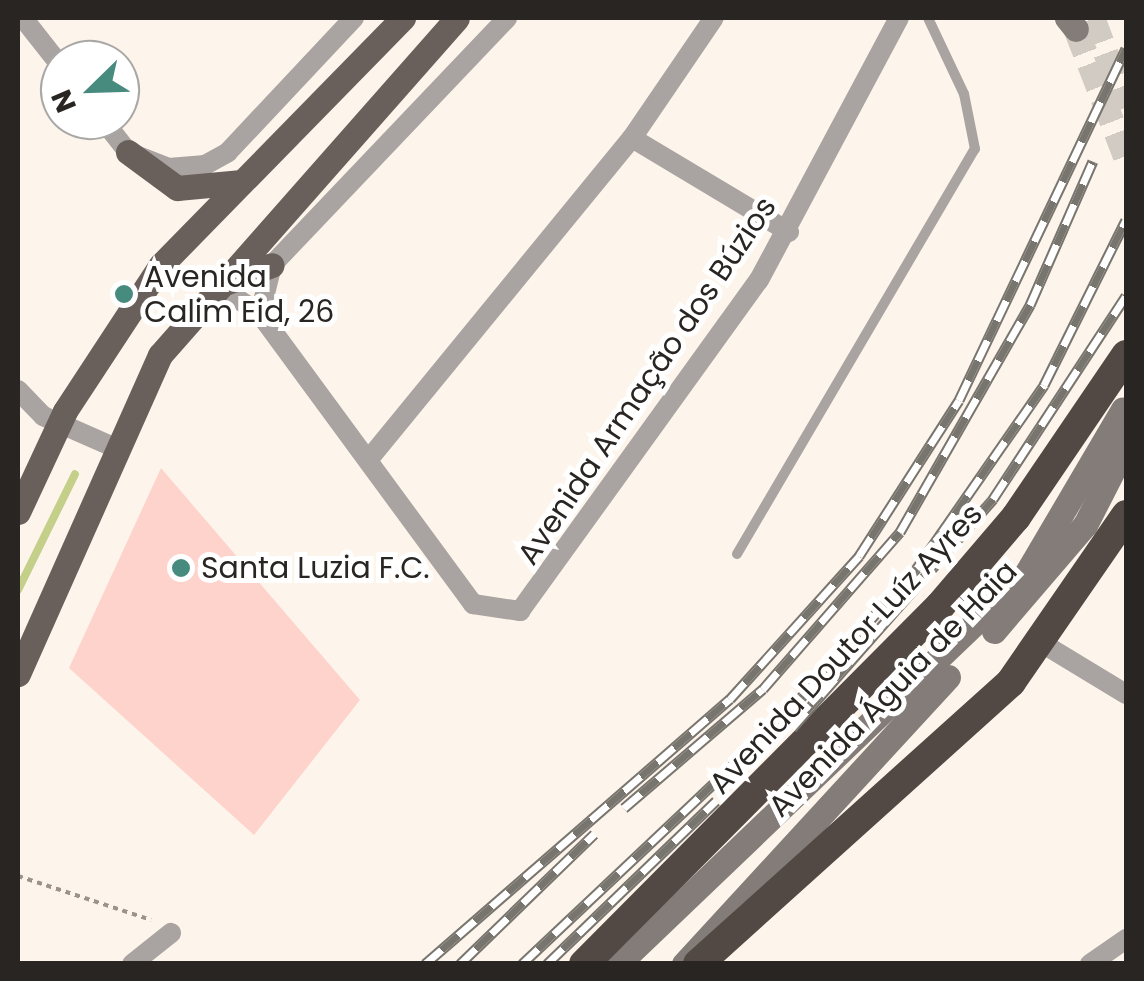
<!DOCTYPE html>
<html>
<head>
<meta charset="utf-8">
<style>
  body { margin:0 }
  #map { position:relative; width:1144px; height:981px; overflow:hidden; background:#fdf5eb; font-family:Poppins,sans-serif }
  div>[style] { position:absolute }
  .green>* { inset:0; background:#fed3cc }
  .stream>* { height:8px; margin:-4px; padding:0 4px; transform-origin:4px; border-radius:4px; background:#c4cf8a }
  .secondary-tunnel>* { height:25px; margin-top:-12.5px; transform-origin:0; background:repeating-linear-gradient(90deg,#d2cbc3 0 25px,transparent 0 37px) }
  .path>* { height:4px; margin-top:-2px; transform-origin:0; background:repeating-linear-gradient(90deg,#99938c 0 5px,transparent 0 10px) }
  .lane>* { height:10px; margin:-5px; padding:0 5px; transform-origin:5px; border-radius:5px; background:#a9a4a1 }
  .street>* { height:20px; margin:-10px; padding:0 10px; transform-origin:10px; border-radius:10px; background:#a9a4a1 }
  .secondary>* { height:25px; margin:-12.5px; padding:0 12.5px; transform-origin:12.5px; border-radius:12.5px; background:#837c78 }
  .primary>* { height:25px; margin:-12.5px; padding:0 12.5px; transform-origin:12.5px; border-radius:12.5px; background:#69605c }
  .highway>* { height:30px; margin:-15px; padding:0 15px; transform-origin:15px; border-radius:15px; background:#524944 }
  .rail>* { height:11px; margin-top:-5.5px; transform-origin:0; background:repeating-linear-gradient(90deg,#fff 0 22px,#78746e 0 44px); box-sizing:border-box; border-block:2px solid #78746e }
  .dots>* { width:28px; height:28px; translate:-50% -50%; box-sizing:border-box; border:5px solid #fff; border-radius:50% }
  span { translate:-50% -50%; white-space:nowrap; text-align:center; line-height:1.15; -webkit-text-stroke:10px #fff; paint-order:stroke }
  .poi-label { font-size:30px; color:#282522 }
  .left { translate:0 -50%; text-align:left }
  .street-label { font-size:30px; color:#282522 }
  .frame { position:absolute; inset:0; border:20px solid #282522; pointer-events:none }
  .north { position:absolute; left:40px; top:40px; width:100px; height:100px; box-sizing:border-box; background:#fff; border:2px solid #a9a8a7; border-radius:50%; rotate:247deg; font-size:28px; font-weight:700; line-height:40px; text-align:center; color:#282522 }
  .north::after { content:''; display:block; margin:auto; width:35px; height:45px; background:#478b7f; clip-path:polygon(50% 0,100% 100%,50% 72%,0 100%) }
</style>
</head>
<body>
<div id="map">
  <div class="green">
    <div style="clip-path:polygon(161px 468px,360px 700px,254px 835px,69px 668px)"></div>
  </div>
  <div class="stream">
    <div style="left:18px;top:590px;width:129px;rotate:-63.8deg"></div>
  </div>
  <div class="secondary-tunnel">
    <div style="left:1093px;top:18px;width:95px;rotate:69.7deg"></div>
    <div style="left:1076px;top:29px;width:137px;rotate:68.7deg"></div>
  </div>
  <div class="path">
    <div style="left:18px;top:876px;width:140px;rotate:18.3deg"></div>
  </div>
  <div class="lane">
    <div style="left:737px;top:554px;width:470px;rotate:-59.6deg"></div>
    <div style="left:975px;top:149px;width:56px;rotate:-101.3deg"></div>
    <div style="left:964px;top:94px;width:84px;rotate:-115.3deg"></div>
  </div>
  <div class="street">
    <div style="left:23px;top:18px;width:60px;rotate:51.8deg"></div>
    <div style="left:103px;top:120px;width:41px;rotate:52deg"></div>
    <div style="left:128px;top:152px;width:44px;rotate:21.3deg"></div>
    <div style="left:169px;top:168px;width:36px;rotate:-5deg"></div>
    <div style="left:205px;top:165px;width:26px;rotate:-29deg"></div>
    <div style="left:228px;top:152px;width:184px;rotate:-46.8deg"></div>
    <div style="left:632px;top:138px;width:183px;rotate:30.9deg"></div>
    <div style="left:217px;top:285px;width:52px;rotate:34deg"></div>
    <div style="left:260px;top:314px;width:360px;rotate:53.7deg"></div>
    <div style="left:473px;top:604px;width:48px;rotate:8.5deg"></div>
    <div style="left:520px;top:611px;width:408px;rotate:-54.2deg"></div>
    <div style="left:759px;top:280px;width:297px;rotate:-61.9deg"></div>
    <div style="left:260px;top:314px;width:50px;rotate:-76.2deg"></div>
    <div style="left:272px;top:265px;width:341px;rotate:-46.4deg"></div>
    <div style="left:18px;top:390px;width:36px;rotate:46deg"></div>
    <div style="left:43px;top:416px;width:84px;rotate:23.8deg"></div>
    <div style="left:369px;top:459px;width:415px;rotate:-50.7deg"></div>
    <div style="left:632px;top:138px;width:145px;rotate:-55.7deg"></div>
    <div style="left:1045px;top:645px;width:95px;rotate:31.2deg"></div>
    <div style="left:132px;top:964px;width:50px;rotate:-38.5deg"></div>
    <div style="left:1090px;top:964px;width:44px;rotate:-34.8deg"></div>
  </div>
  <div class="secondary">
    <div style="left:1067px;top:18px;width:14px;rotate:51deg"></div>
    <div style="left:994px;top:631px;width:140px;rotate:-49.4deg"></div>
    <div style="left:1085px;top:525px;width:90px;rotate:-62.9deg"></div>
    <div style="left:618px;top:964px;width:564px;rotate:-43.71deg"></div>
    <div style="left:1026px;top:574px;width:191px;rotate:-59.5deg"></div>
    <div style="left:684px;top:964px;width:390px;rotate:-47.4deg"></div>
  </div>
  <div class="primary">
    <div style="left:128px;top:152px;width:61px;rotate:36.3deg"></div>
    <div style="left:177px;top:188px;width:65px;rotate:-5.3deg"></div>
    <div style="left:222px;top:284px;width:53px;rotate:-20.8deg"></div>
    <div style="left:18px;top:512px;width:111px;rotate:-65deg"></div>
    <div style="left:65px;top:411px;width:175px;rotate:-56.7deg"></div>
    <div style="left:161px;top:265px;width:346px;rotate:-45.6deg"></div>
    <div style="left:18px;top:674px;width:349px;rotate:-66deg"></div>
    <div style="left:160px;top:355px;width:449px;rotate:-48.6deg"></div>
  </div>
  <div class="highway">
    <div style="left:584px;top:964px;width:505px;rotate:-45.16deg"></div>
    <div style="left:940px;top:606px;width:117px;rotate:-49.5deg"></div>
    <div style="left:1016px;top:517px;width:196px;rotate:-55.8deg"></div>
    <div style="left:698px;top:964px;width:421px;rotate:-42deg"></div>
    <div style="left:1011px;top:682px;width:203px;rotate:-55.4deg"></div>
  </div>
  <div class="rail">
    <div style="left:792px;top:728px;width:305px;rotate:-48.7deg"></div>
    <div style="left:993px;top:499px;width:243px;rotate:-56.8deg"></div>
    <div style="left:624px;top:808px;width:183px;rotate:-40.6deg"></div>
    <div style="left:763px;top:689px;width:208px;rotate:-48.9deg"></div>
    <div style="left:900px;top:532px;width:262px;rotate:-60.2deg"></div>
    <div style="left:1030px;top:305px;width:157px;rotate:-66.4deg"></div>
    <div style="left:425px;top:964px;width:404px;rotate:-41deg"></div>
    <div style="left:730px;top:699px;width:193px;rotate:-47.9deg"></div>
    <div style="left:859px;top:556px;width:185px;rotate:-57.3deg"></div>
    <div style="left:959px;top:400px;width:389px;rotate:-64.6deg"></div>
    <div style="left:460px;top:964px;width:187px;rotate:-44.1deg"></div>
    <div style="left:522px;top:964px;width:354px;rotate:-43.3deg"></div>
    <div style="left:780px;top:721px;width:205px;rotate:-48.2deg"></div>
    <div style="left:917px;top:568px;width:223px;rotate:-55.2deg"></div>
    <div style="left:1044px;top:385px;width:184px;rotate:-63.6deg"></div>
    <div style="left:547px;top:964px;width:235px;rotate:-44deg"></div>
  </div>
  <div class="dots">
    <div style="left:124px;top:294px;background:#478b7f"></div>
    <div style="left:181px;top:568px;background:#478b7f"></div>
  </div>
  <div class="poi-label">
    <span class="left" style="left:144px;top:294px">Avenida<br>Calim Eid, 26</span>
    <span class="left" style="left:201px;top:568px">Santa Luzia F.C.</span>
  </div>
  <div class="street-label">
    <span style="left:647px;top:381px;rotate:-56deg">Avenida Armação dos Búzios</span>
    <span style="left:846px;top:649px;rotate:-47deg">Avenida Doutor Luíz Ayres</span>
    <span style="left:893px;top:689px;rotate:-46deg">Avenida Águia de Haia</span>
  </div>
  <div class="frame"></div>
  <div class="north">N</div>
</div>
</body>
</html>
